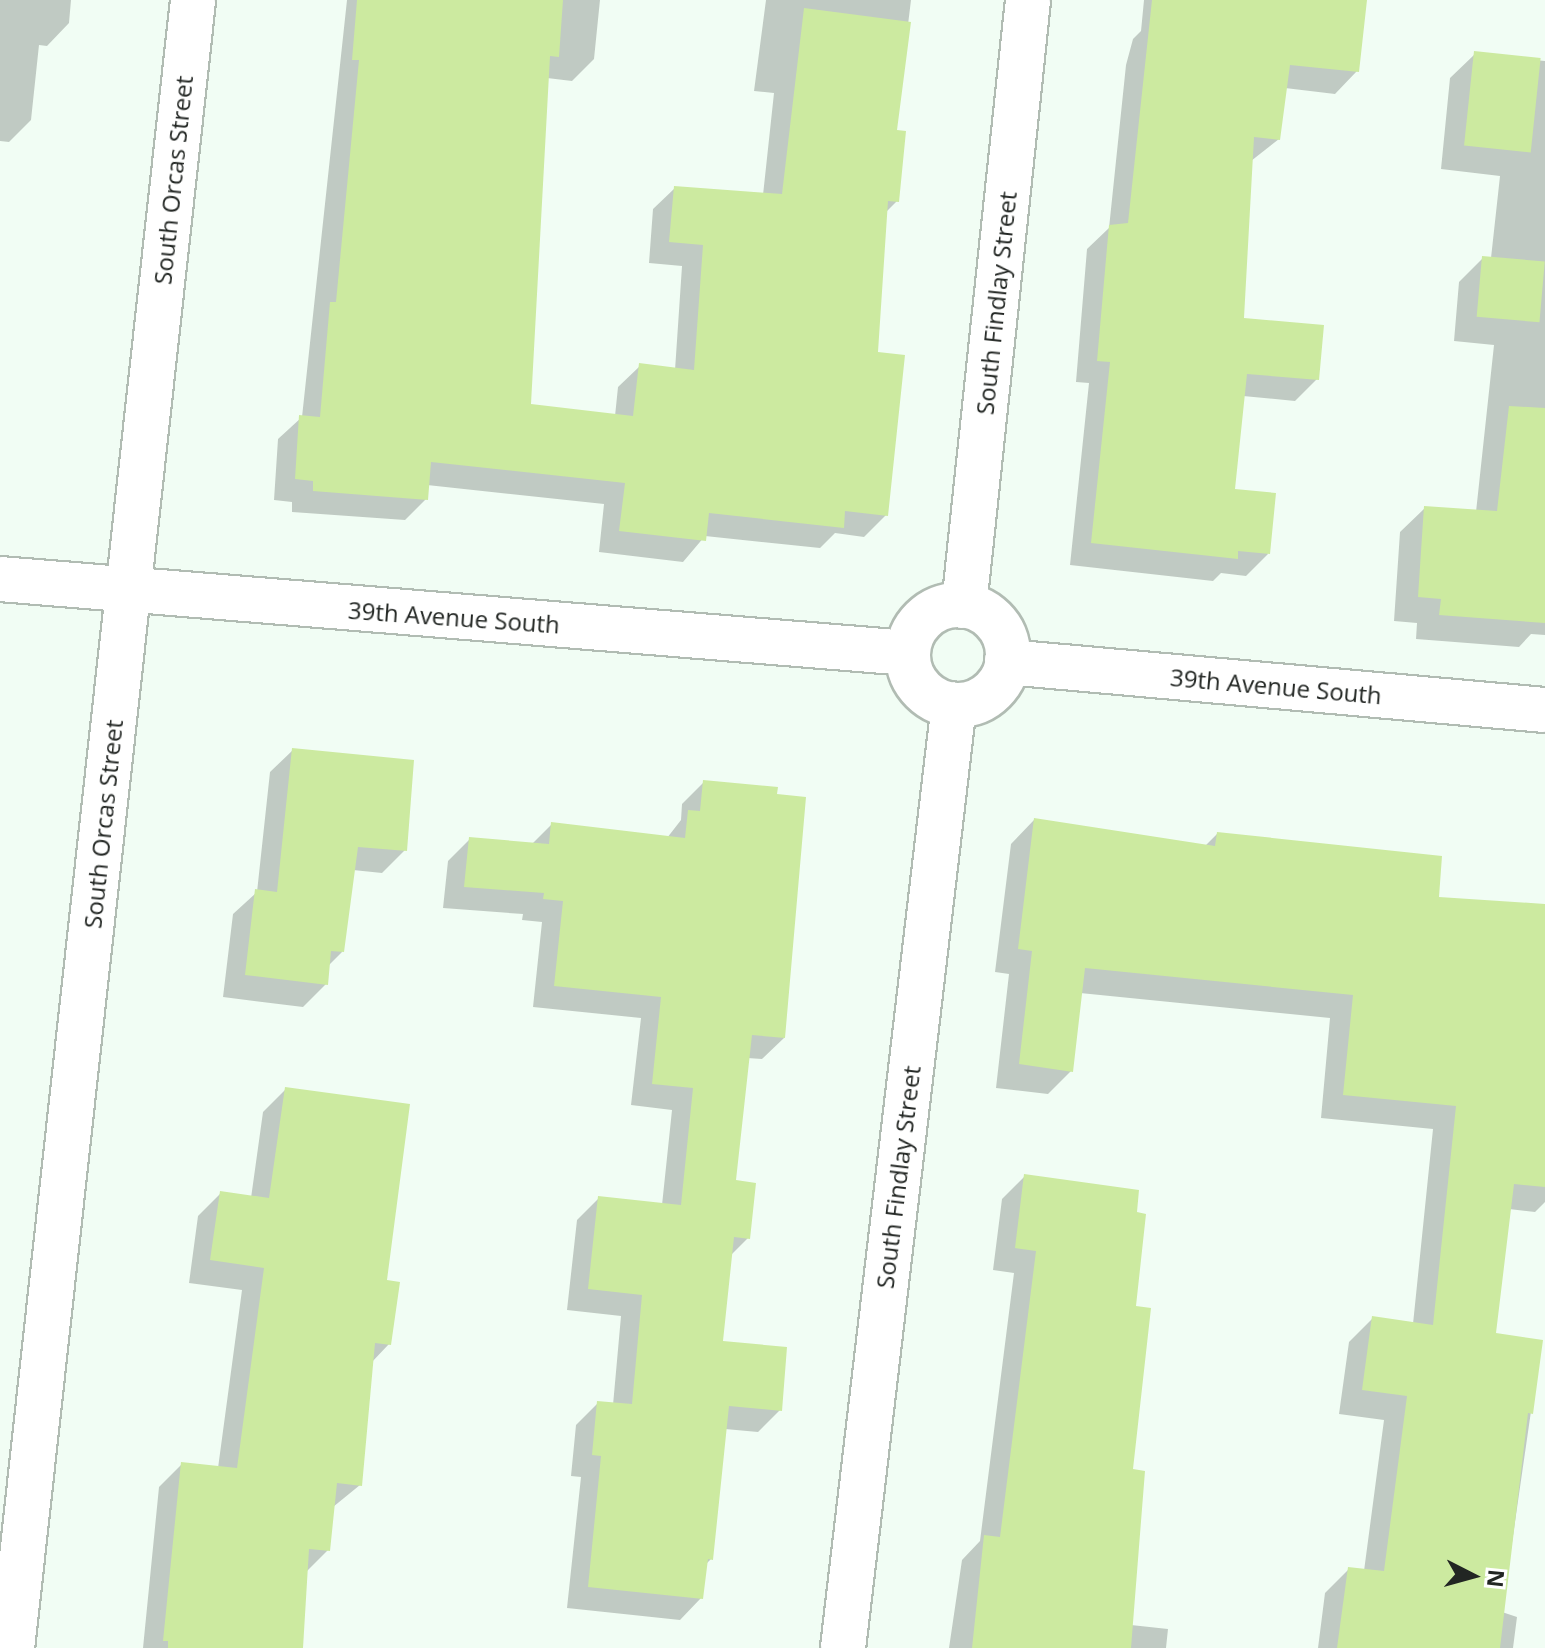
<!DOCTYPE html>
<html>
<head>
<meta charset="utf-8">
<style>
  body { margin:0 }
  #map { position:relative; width:1545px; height:1648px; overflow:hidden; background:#f1fdf4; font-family:"Open Sans",sans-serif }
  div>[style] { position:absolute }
  .shadow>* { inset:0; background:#0003 }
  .building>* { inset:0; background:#cceaa0; transform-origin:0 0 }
  .roads { filter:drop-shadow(2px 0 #b1bcb3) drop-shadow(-2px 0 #b1bcb3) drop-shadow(0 2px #b1bcb3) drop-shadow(0 -2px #b1bcb3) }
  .minor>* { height:44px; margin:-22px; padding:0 22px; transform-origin:22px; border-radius:22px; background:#fff }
  .minor>.ring { margin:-22px; padding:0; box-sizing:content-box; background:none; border:44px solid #fff; border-radius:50% }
  .tertiary>* { height:44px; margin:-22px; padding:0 22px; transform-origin:22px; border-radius:22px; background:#fff }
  span { translate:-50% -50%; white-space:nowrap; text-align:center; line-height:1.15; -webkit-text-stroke:6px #fff; paint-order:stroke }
  .street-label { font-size:24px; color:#222623 }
  .north { position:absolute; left:1433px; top:1536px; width:80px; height:80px; -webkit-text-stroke:6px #fff; paint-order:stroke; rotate:96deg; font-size:22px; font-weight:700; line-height:32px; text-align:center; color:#222623 }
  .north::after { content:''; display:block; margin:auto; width:28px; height:36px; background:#222623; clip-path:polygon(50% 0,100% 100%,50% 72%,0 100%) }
</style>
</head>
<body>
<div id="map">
  <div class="shadow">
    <div style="clip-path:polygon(0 0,71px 0,69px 23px,47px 46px,39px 45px,31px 120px,9px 142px,0 141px)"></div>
    <div style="clip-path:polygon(347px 0,600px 0,594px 59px,572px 81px,547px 78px,529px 406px,615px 416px,618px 387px,640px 366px,675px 370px,682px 266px,649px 263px,653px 209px,675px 188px,763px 195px,774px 93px,754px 91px,766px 0,911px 0,895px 132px,897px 201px,886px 212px,876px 354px,886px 515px,864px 537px,835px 533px,820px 548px,705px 536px,683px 562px,599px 552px,604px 504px,427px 485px,426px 499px,405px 520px,292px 512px,292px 502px,274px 500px,278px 439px,302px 417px)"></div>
    <div style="clip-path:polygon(1144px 0,1365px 0,1357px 71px,1335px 94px,1285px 88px,1279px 139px,1251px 161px,1242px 320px,1317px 379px,1295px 401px,1243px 396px,1233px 491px,1268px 554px,1246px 576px,1221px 573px,1213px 581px,1070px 565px,1089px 383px,1076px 382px,1087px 249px,1109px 228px,1126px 65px,1133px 39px,1141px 31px)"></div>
    <div style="clip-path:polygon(1475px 54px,1545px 61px,1545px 635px,1531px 634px,1519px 647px,1416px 639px,1417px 623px,1394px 621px,1400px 532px,1425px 508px,1476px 512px,1494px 345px,1454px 341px,1459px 282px,1483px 258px,1491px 258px,1500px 176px,1441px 169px,1450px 78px)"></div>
    <div style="clip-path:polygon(293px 750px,405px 850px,382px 873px,353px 870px,342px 952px,328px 966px,326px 984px,303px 1007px,223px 997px,233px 914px,257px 892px,270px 772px)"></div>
    <div style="clip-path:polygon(704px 782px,784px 1038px,762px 1059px,747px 1058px,734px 1182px,748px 1238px,730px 1256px,721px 1343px,780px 1410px,758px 1432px,725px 1429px,711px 1559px,705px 1565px,701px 1598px,680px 1620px,567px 1608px,581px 1477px,571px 1476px,576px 1425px,598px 1403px,613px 1405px,621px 1316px,567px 1310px,577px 1220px,599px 1198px,662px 1205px,672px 1110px,631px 1105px,641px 1018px,533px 1007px,542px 922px,522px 920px,523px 914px,443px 908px,448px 861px,470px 839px,531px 845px,552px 824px,667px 838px,681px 820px,682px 804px)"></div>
    <div style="clip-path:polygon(1034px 820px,1205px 846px,1217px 834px,1437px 898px,1545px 906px,1545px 1202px,1535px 1212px,1509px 1209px,1493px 1335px,1541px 1342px,1502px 1612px,1517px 1617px,1513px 1648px,1318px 1648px,1325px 1593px,1349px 1569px,1364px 1571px,1384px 1420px,1339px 1414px,1349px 1342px,1373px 1318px,1413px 1324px,1433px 1129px,1321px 1118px,1330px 1018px,1080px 993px,1071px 1071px,1048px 1094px,996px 1088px,1009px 974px,995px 972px,1011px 844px)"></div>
    <div style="clip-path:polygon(286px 1089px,385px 1282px,389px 1344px,371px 1363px,360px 1485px,333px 1507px,328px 1550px,306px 1572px,301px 1648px,143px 1648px,159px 1487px,182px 1464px,218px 1468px,242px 1290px,189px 1283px,198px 1216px,221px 1193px,251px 1198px,263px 1112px)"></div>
    <div style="clip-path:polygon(1025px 1176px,1134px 1307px,1131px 1625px,1168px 1629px,1166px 1648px,949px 1648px,962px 1560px,980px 1541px,1014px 1273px,993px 1270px,1002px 1199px)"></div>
  </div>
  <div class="building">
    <div style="clip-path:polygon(357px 0,563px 0,559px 57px,550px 56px,531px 404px,633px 416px,639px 363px,694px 370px,703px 245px,669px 242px,674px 186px,782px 194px,804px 8px,911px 22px,897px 130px,906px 131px,899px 202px,888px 201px,878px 352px,905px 355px,888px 516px,845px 511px,844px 528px,709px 513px,706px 541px,619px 531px,625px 483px,431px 462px,428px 500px,313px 491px,313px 481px,295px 479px,299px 415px,320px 417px,330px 302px,336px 302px,359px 60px,352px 60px)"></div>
    <div style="clip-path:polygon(1152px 0,1367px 0,1359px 72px,1290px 65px,1280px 140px,1254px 137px,1244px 318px,1324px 325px,1319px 380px,1247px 374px,1235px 489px,1276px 493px,1270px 554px,1238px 551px,1238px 559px,1091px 543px,1110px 362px,1097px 361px,1109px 225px,1128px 223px)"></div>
    <div style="left:1474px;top:51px;width:67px;height:95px;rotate:6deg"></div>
    <div style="left:1482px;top:256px;width:63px;height:61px;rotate:5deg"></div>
    <div style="clip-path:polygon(1509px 406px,1545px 408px,1545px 623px,1439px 615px,1441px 599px,1418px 597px,1424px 506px,1497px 511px)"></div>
    <div style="clip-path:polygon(292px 748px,414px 760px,407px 851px,358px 847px,344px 952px,331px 951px,328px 985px,245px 975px,255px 889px,277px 892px)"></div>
    <div style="clip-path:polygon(703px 780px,778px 787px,777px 794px,806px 797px,785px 1038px,752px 1035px,736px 1180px,756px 1183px,750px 1239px,734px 1237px,723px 1341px,787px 1347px,782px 1411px,729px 1406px,713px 1560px,708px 1559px,703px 1599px,588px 1587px,601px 1456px,592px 1455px,597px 1401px,632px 1404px,642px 1295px,588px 1289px,598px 1196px,681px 1205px,693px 1088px,652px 1084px,661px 997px,554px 986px,563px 901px,543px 899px,544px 893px,464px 887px,469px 837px,549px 844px,551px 822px,685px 838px,688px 810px,700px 811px)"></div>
    <div style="clip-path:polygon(1034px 818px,1215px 846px,1217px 832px,1442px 856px,1439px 897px,1545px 904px,1545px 1187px,1514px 1184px,1496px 1333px,1543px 1340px,1533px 1414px,1528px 1413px,1500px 1648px,1337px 1648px,1348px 1567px,1384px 1571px,1407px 1396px,1362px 1390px,1372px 1316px,1433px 1325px,1456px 1106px,1343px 1095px,1353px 995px,1085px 968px,1073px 1072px,1019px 1064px,1032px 951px,1018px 949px)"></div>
    <div style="clip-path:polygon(285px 1087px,410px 1104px,387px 1280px,400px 1282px,391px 1345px,375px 1343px,362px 1486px,337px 1483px,330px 1551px,309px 1549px,303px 1648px,168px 1648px,168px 1641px,163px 1641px,181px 1462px,237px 1468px,264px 1268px,210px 1260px,220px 1191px,269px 1198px)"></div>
    <div style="clip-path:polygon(1024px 1174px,1139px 1190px,1137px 1212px,1146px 1214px,1136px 1306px,1151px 1308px,1133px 1469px,1145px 1471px,1131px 1648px,972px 1648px,984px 1535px,1000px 1537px,1036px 1251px,1015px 1248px)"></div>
  </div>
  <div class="roads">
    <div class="minor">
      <div style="left:0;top:579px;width:911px;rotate:4.66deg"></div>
      <div class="ring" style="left:908px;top:605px;width:56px;height:56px"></div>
      <div style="left:964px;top:606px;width:609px;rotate:-83.97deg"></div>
      <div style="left:1007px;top:662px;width:540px;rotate:5.1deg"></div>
      <div style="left:843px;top:1648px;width:950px;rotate:-83.29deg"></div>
    </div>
    <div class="tertiary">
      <div style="left:12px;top:1648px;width:1658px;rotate:-83.73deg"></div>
    </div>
  </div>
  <div class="street-label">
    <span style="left:173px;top:180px;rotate:-84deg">South Orcas Street</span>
    <span style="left:996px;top:303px;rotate:-84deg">South Findlay Street</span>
    <span style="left:454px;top:617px;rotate:4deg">39th Avenue South</span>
    <span style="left:1276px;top:686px;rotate:5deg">39th Avenue South</span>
    <span style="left:103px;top:824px;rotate:-84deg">South Orcas Street</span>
    <span style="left:898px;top:1177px;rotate:-83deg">South Findlay Street</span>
  </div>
  <div class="north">N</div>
</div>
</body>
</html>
